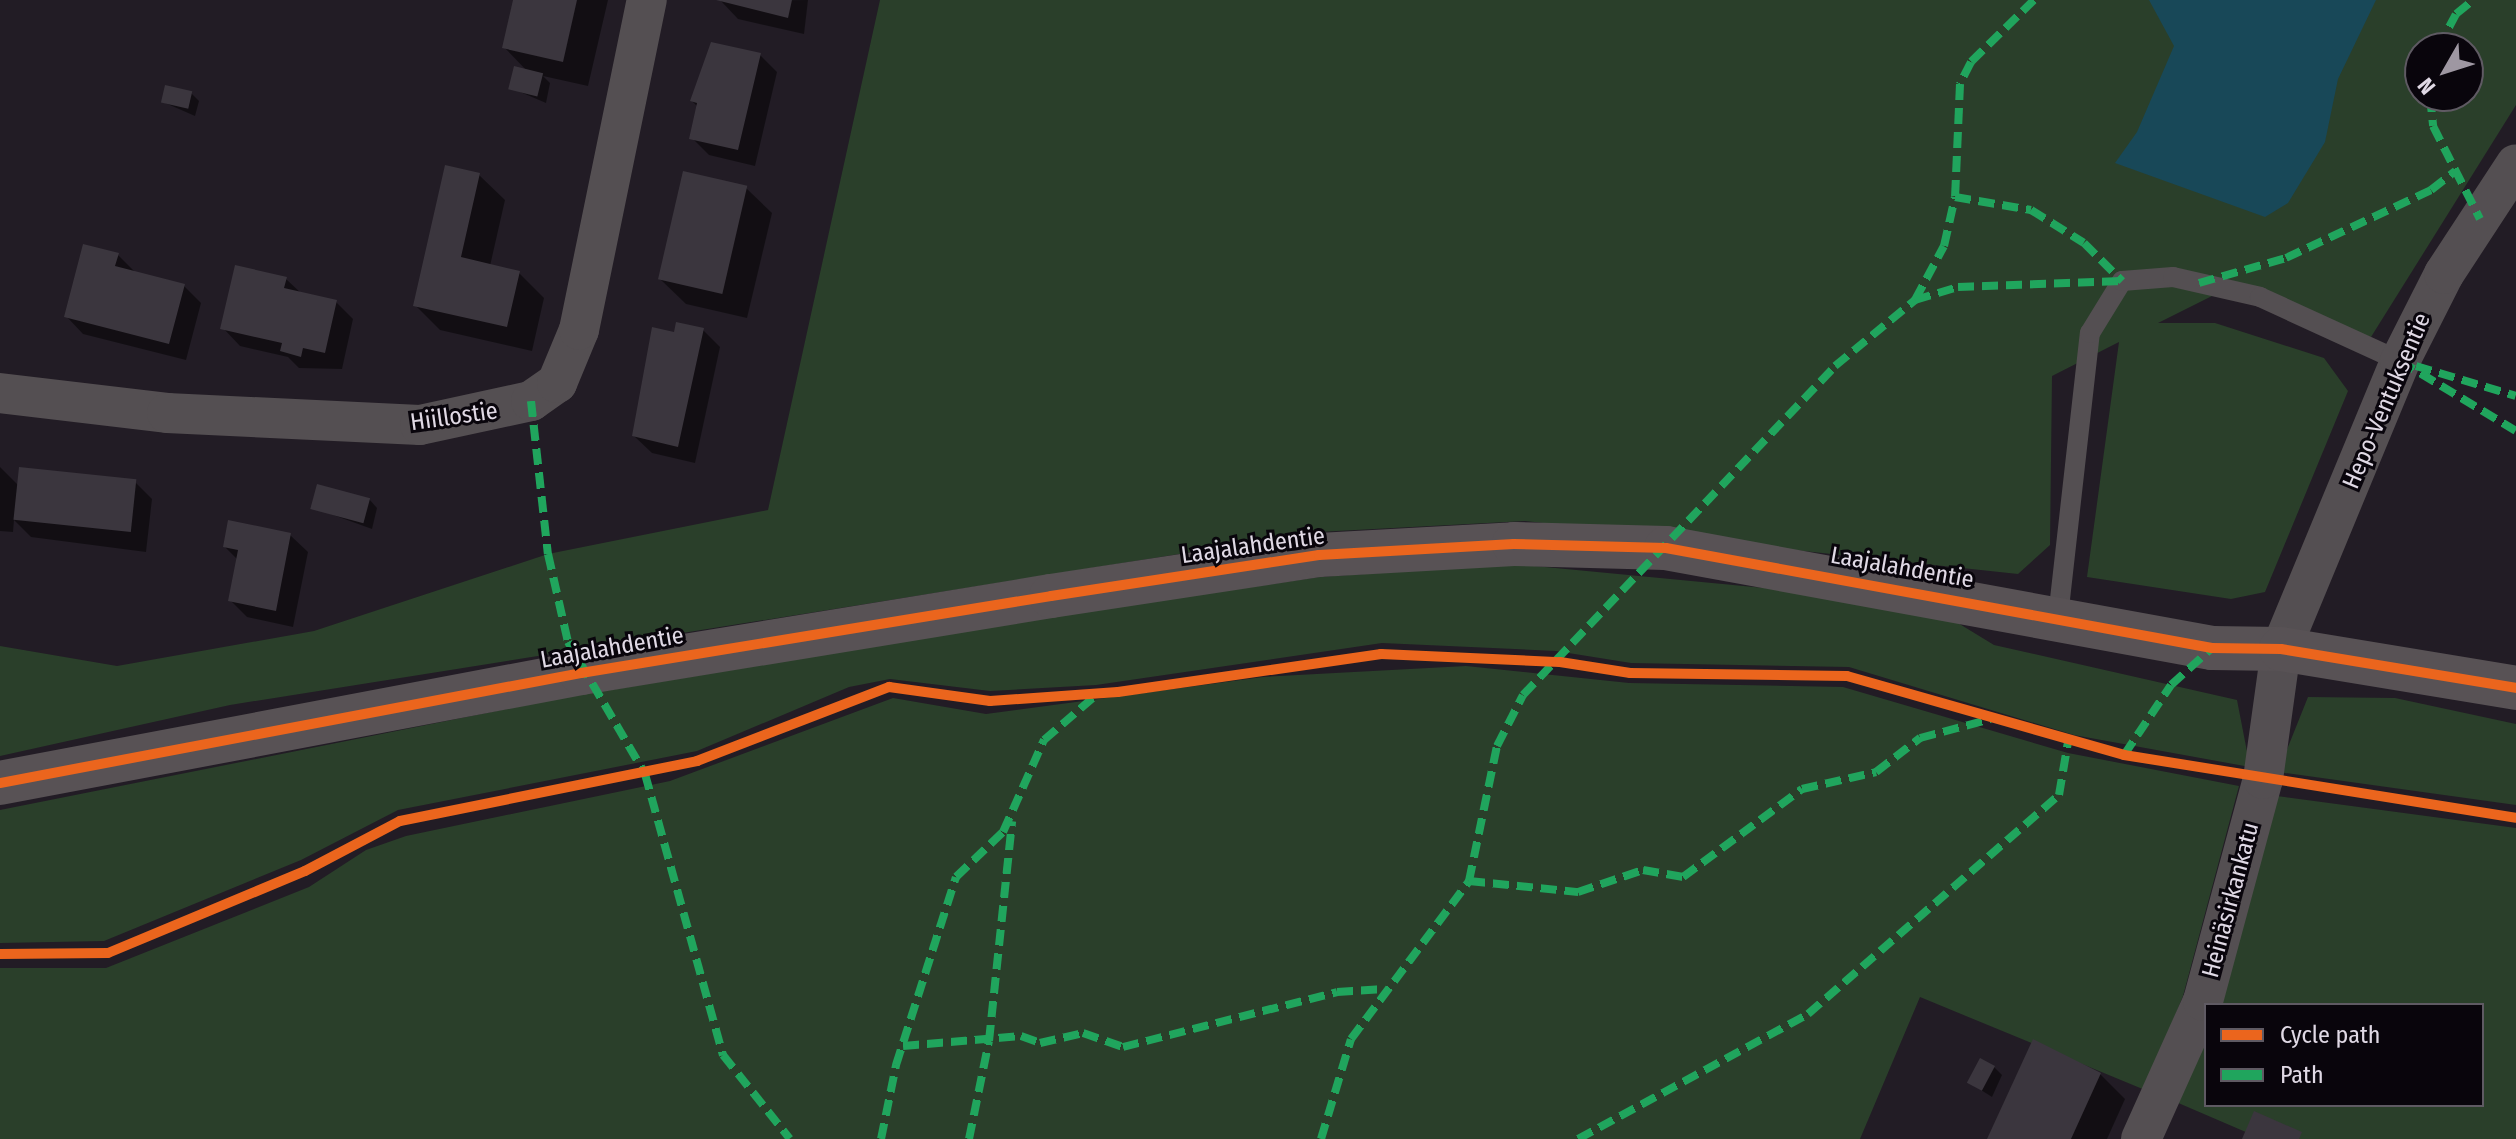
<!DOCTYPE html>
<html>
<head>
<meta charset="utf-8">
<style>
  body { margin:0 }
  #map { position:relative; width:2516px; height:1139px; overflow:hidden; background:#221c25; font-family:"Fira Sans Condensed",sans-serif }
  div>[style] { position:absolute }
  .green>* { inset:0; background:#2a3f2a }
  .water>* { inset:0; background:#184858 }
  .shadow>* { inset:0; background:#0007 }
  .building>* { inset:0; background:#3b363e; transform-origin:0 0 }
  .lane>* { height:20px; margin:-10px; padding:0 10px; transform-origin:10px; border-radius:10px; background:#544f52 }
  .street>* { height:40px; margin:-20px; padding:0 20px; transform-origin:20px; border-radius:20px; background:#544f52 }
  .secondary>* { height:44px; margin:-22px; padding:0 22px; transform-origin:22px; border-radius:22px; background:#585255 }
  .quiet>* { height:8px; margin-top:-4px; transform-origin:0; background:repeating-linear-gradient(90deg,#20a55d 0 16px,transparent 0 24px) }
  .cycleway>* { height:10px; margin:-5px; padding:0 5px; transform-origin:5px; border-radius:5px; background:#eb651d }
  span { translate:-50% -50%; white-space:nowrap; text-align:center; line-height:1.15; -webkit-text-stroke:6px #09050c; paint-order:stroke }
  .street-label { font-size:24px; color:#e0d9e5 }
  .legend { position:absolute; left:2204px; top:1003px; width:280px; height:104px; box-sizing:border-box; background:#09050c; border:2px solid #5f5a63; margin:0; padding:10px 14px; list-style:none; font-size:24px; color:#e0d9e5 }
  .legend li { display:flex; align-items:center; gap:16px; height:40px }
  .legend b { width:40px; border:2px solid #5f5a63 }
  .north { position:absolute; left:2404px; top:32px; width:80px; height:80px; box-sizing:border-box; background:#09050c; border:2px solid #5f5a63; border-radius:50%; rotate:231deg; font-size:22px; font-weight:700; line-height:32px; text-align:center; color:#e0d9e5 }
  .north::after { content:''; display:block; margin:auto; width:28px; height:36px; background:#9e97a2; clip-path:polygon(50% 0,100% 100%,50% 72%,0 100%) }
</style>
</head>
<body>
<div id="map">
  <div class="green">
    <div style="clip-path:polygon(evenodd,880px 0,2516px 0,2516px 105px,2371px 337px,2228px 288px,2158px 323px,2215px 323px,2324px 358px,2348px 391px,2265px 592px,2231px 599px,2087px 577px,2119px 342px,2052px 376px,2050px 545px,2018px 574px,1525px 521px,1318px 532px,230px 705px,0 756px,0 646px,117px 666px,314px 631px,548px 554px,768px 510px,880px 0,2420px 48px,2468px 48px,2468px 96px,2420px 96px,2420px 48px)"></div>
    <div style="clip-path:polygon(1513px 564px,1785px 590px,1953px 620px,1994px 645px,2237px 700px,2250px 767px,2074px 735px,1849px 667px,1631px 663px,1556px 651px,1382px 643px,1096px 685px,990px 691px,890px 679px,849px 687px,697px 751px,398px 810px,301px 860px,104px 941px,0 943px,0 810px,562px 698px,1055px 616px,1320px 577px)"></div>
    <div style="clip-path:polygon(1466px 666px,1629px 683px,1843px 687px,2068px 753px,2239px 786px,2183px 996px,2145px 1090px,1920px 997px,1860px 1139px,0 1139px,0 968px,106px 968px,309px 887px,366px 850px,406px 836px,670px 781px,893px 698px,986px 714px,1263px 677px)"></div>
    <div style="clip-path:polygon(2308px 697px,2395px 698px,2516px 724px,2516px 805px,2278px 772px)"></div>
    <div style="clip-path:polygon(2277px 796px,2516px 828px,2516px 1139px,2262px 1139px,2176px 1102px,2206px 1035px,2206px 1105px,2482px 1105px,2482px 1005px,2220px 1005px)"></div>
  </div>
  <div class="water">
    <div style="clip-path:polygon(2149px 0,2376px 0,2338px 79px,2325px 142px,2288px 203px,2265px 217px,2115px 163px,2137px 132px,2174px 46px)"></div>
  </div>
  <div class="shadow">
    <div style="clip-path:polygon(515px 0,608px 0,588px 86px,543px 76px,550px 83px,546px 103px,511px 88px,528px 72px,504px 47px)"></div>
    <div style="clip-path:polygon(808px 0,804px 34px,738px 19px,721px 1px)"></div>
    <div style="clip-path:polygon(760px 55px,777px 72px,755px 166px,709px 155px,692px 138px,698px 107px,692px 101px)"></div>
    <div style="clip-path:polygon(191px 93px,199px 101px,195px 116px,163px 102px)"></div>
    <div style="clip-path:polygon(479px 175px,505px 200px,490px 266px,519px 273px,544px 298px,532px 351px,440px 330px,415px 305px)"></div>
    <div style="clip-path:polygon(746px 188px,772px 213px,747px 318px,686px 304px,660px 279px)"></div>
    <div style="clip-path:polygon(118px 255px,136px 273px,184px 286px,201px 303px,186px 360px,83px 334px,66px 316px)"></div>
    <div style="clip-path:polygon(286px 279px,302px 294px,336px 302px,353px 319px,342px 369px,299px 368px,288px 357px,240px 346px,223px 328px)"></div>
    <div style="clip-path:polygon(703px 330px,720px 347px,695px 463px,652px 453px,634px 436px,675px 334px)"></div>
    <div style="clip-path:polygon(0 467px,18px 485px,135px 482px,152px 499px,146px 552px,31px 537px,14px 520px,13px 532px,0 531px)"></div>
    <div style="clip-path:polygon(369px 499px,377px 508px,372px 529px,314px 508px)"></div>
    <div style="clip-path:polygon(290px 535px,308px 552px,293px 627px,247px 617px,230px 600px,238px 560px,225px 547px)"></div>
    <div style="clip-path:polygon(1994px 1067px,2002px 1075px,1992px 1097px,1970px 1083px)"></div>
    <div style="clip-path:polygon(2100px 1074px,2125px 1099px,2107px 1139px,1989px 1139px)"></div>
  </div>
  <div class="building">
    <div style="clip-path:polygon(513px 0,577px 0,563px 62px,502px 48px)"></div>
    <div style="clip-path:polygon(716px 0,792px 0,788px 18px)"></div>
    <div style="clip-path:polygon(711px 42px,761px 53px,738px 150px,689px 139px,697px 103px,690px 101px)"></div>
    <div style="left:514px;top:66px;width:30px;height:24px;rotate:14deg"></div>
    <div style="left:165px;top:85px;width:28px;height:18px;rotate:13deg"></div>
    <div style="clip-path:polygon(445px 165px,480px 173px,461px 257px,520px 271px,507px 327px,413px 306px)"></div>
    <div style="left:683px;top:171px;width:66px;height:111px;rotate:13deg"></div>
    <div style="clip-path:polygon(83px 244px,119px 253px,115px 266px,185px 284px,169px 344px,64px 317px)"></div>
    <div style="clip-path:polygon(235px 265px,287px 277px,284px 288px,337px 300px,325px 353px,303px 348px,301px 357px,280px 351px,282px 343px,220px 329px)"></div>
    <div style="clip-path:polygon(676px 322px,704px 328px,678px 447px,632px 436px,652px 327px,674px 332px)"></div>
    <div style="left:19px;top:467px;width:118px;height:53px;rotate:6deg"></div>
    <div style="left:317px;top:484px;width:55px;height:26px;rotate:15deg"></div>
    <div style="clip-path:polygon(228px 520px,291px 533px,276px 611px,228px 601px,238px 550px,223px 547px)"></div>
    <div style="clip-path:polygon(2033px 1039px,2101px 1073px,2071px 1139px,1987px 1139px)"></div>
    <div style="left:1980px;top:1058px;width:17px;height:28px;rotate:28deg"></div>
    <div style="clip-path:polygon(2254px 1111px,2302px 1132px,2299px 1139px,2242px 1139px)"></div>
  </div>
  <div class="lane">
    <div style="left:2058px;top:617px;width:286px;rotate:-83.6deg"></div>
    <div style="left:2090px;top:333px;width:61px;rotate:-58.4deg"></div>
    <div style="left:2122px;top:281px;width:51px;rotate:-4.5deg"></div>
    <div style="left:2173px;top:277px;width:89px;rotate:12.9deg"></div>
    <div style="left:2260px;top:297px;width:154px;rotate:24.6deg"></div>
  </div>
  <div class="street">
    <div style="left:0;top:393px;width:168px;rotate:6.8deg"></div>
    <div style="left:167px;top:413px;width:253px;rotate:2.7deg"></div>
    <div style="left:420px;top:425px;width:114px;rotate:-12.2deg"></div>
    <div style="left:531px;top:401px;width:32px;rotate:-35deg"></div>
    <div style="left:557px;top:383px;width:57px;rotate:-67.5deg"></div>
    <div style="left:579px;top:330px;width:337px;rotate:-78.4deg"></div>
    <div style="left:2141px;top:1139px;width:151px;rotate:-65.8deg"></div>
    <div style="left:2203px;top:1001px;width:230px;rotate:-74.9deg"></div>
    <div style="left:2263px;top:779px;width:131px;rotate:-82.1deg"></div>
    <div style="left:2281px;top:649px;width:312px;rotate:-67.5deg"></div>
    <div style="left:2400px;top:361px;width:97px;rotate:-63.2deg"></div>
    <div style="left:2444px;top:274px;width:131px;rotate:-56.8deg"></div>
  </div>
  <div class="secondary">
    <div style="left:0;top:783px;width:591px;rotate:-10.72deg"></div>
    <div style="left:581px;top:673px;width:476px;rotate:-9.3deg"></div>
    <div style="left:1051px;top:596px;width:271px;rotate:-8.7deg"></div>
    <div style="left:1319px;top:555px;width:195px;rotate:-3.2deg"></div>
    <div style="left:1514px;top:544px;width:152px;rotate:1.5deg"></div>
    <div style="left:1666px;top:548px;width:555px;rotate:10.38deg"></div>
    <div style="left:2212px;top:648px;width:69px;rotate:0.8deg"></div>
    <div style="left:2281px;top:649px;width:238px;rotate:9.4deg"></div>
  </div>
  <div class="quiet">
    <div style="left:2034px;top:0;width:88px;rotate:135.5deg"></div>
    <div style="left:1971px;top:62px;width:25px;rotate:117deg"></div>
    <div style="left:1960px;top:84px;width:113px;rotate:92.5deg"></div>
    <div style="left:1955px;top:197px;width:77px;rotate:9.7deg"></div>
    <div style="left:2031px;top:210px;width:62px;rotate:31.9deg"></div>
    <div style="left:2084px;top:243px;width:54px;rotate:45deg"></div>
    <div style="left:2438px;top:48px;width:38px;rotate:-62deg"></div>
    <div style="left:2456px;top:14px;width:22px;rotate:-39deg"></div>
    <div style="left:2430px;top:96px;width:30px;rotate:84deg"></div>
    <div style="left:2433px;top:126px;width:104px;rotate:63.2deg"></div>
    <div style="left:2199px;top:283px;width:91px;rotate:-16deg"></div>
    <div style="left:2286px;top:258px;width:160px;rotate:-25.1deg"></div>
    <div style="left:2431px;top:190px;width:31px;rotate:-38deg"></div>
    <div style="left:1915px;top:300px;width:45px;rotate:-16.8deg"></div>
    <div style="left:1958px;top:287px;width:164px;rotate:-2.1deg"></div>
    <div style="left:2400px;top:361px;width:135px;rotate:31.1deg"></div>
    <div style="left:2416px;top:366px;width:104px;rotate:16.7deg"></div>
    <div style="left:531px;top:401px;width:154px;rotate:83.7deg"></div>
    <div style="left:548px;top:554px;width:90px;rotate:77.2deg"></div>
    <div style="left:568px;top:642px;width:153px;rotate:59.7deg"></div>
    <div style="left:645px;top:774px;width:292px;rotate:74.5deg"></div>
    <div style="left:723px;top:1055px;width:107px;rotate:51.4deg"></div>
    <div style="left:2124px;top:755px;width:84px;rotate:-56.1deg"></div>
    <div style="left:2171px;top:685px;width:55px;rotate:-42.1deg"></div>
    <div style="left:1469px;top:881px;width:110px;rotate:5.8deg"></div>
    <div style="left:1578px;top:892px;width:69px;rotate:-18.7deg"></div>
    <div style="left:1643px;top:870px;width:41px;rotate:9.9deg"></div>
    <div style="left:1683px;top:877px;width:148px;rotate:-36.5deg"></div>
    <div style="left:1802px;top:789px;width:76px;rotate:-12.9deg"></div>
    <div style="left:1876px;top:772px;width:56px;rotate:-37.7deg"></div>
    <div style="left:1920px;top:738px;width:73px;rotate:-15deg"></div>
    <div style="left:903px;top:1046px;width:118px;rotate:-4.8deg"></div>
    <div style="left:1021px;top:1036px;width:20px;rotate:20deg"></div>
    <div style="left:1040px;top:1043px;width:44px;rotate:-13.1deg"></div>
    <div style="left:1083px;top:1033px;width:42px;rotate:19.3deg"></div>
    <div style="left:1123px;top:1047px;width:221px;rotate:-14.4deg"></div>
    <div style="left:1337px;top:992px;width:47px;rotate:-3.7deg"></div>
    <div style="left:881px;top:1139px;width:76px;rotate:-78.5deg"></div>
    <div style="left:896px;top:1065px;width:197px;rotate:-72.3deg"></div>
    <div style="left:956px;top:877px;width:65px;rotate:-43.8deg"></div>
    <div style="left:1003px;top:832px;width:101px;rotate:-66deg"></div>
    <div style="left:1044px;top:740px;width:67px;rotate:-40.8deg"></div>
    <div style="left:969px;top:1139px;width:100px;rotate:-78.5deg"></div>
    <div style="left:989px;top:1041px;width:221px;rotate:-84deg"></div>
    <div style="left:1321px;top:1139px;width:104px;rotate:-73.3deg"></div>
    <div style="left:1351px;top:1039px;width:197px;rotate:-53.2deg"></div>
    <div style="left:1469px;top:881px;width:138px;rotate:-78.3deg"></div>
    <div style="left:1497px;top:746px;width:57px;rotate:-63deg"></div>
    <div style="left:1523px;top:695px;width:453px;rotate:-46.5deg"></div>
    <div style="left:1835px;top:366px;width:104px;rotate:-39.5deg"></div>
    <div style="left:1915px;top:300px;width:61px;rotate:-61.8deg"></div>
    <div style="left:1944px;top:246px;width:50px;rotate:-77.3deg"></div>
    <div style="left:1578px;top:1139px;width:262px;rotate:-28.5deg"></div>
    <div style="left:1808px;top:1014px;width:333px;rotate:-41.1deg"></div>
    <div style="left:2059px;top:795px;width:54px;rotate:-80.4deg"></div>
  </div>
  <div class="cycleway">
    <div style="left:0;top:783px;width:591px;rotate:-10.72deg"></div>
    <div style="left:581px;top:673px;width:476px;rotate:-9.3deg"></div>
    <div style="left:1051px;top:596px;width:271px;rotate:-8.7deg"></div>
    <div style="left:1319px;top:555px;width:195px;rotate:-3.2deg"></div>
    <div style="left:1514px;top:544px;width:152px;rotate:1.5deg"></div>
    <div style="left:1666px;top:548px;width:555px;rotate:10.38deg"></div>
    <div style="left:2212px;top:648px;width:69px;rotate:0.8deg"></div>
    <div style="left:2281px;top:649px;width:238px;rotate:9.4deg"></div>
    <div style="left:0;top:954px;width:108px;rotate:-0.5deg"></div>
    <div style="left:108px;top:953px;width:213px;rotate:-22.6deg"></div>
    <div style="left:305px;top:871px;width:107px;rotate:-27.8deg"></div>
    <div style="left:400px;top:821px;width:303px;rotate:-11.4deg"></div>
    <div style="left:697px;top:761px;width:206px;rotate:-21.1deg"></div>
    <div style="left:889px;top:687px;width:102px;rotate:7.9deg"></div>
    <div style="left:990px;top:701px;width:128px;rotate:-4deg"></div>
    <div style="left:1118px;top:692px;width:266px;rotate:-8.2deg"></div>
    <div style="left:1381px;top:654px;width:179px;rotate:2.6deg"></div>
    <div style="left:1560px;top:662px;width:71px;rotate:8.9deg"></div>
    <div style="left:1630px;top:673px;width:217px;rotate:0.8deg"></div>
    <div style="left:1847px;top:676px;width:288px;rotate:15.9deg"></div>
    <div style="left:2124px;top:755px;width:397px;rotate:9.1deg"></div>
  </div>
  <div class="street-label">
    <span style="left:2387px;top:401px;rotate:-67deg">Hepo-Ventuksentie</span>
    <span style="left:454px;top:417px;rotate:-8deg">Hiillostie</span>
    <span style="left:1253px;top:546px;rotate:-8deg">Laajalahdentie</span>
    <span style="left:1902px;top:568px;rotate:10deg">Laajalahdentie</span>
    <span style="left:612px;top:648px;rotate:-10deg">Laajalahdentie</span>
    <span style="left:2231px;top:900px;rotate:-75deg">Heinäsirkankatu</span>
  </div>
  <ul class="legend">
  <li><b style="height:10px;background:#eb651d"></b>Cycle path</li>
  <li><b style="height:10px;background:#20a55d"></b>Path</li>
  </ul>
  <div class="north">N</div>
</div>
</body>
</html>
